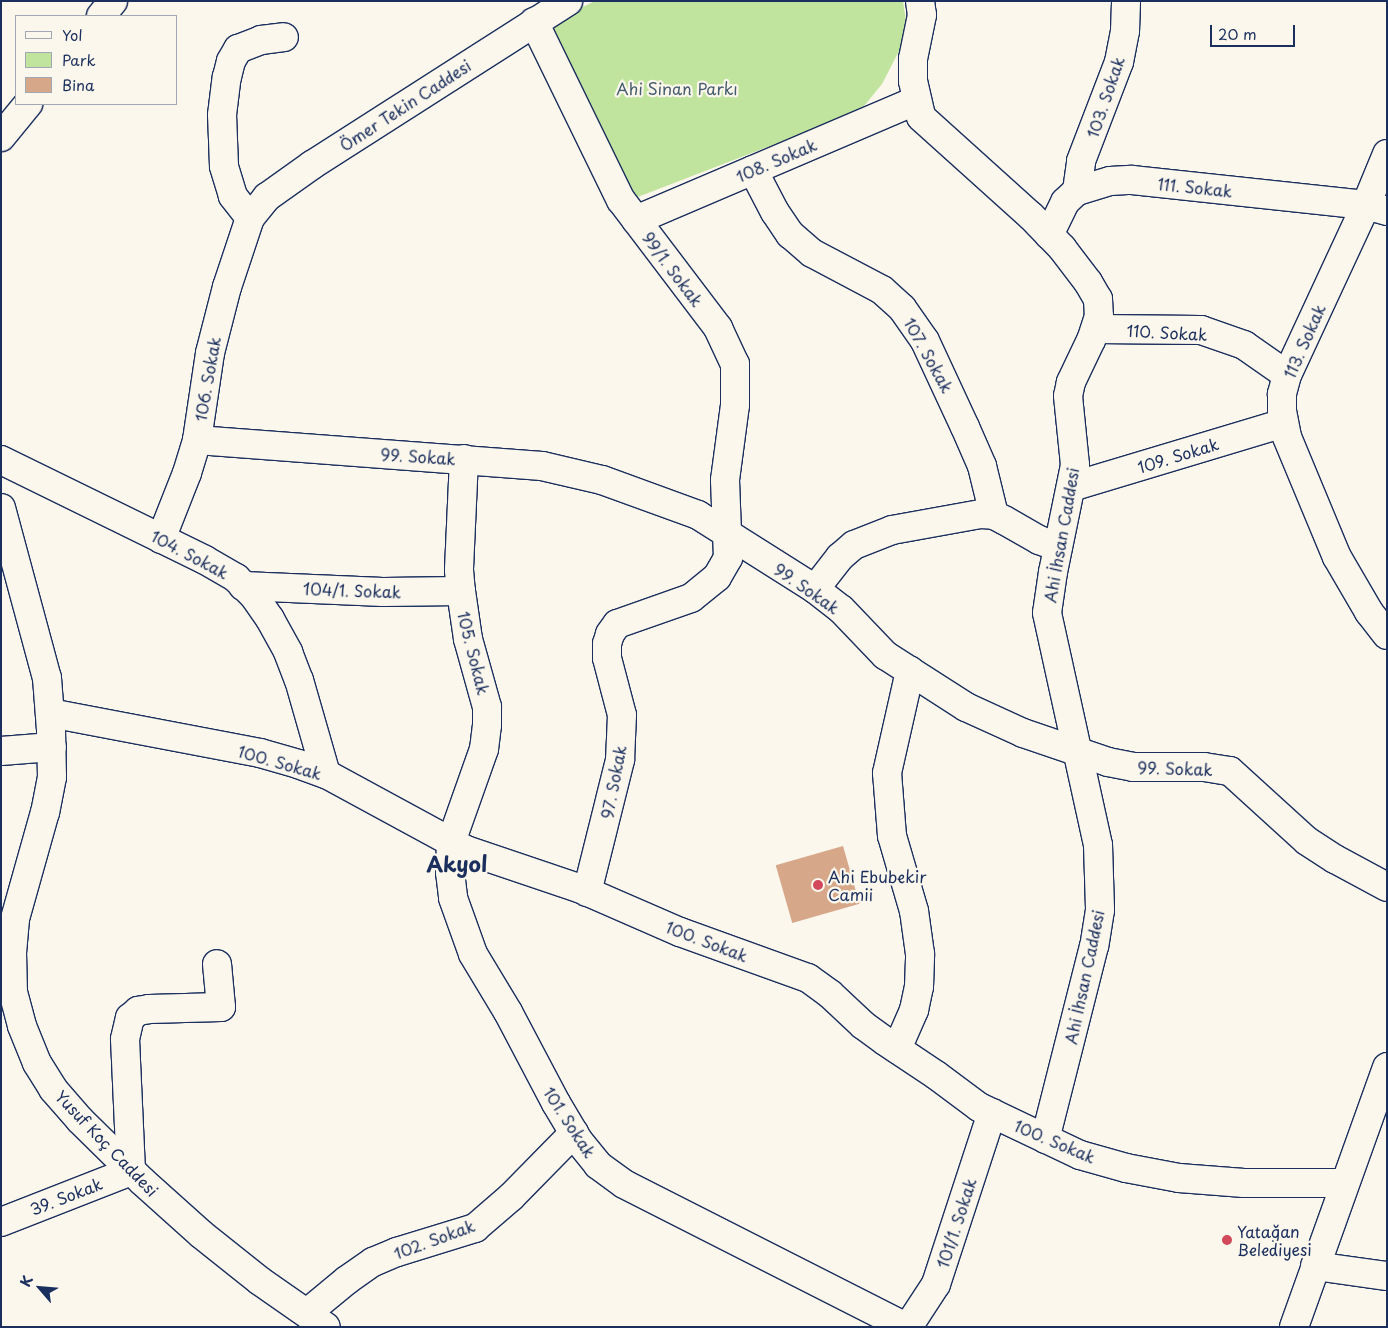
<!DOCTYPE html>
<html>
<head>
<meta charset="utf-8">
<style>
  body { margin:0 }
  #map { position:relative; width:1388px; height:1328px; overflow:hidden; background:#fbf7ec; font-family:"Playpen Sans",sans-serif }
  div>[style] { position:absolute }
  .green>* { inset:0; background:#c0e39d }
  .building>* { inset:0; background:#d7a78a; transform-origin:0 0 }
  .roads { filter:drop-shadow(1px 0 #1b2f5e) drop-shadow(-1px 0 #1b2f5e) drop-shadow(0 1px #1b2f5e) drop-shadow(0 -1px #1b2f5e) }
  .minor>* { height:28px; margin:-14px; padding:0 14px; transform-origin:14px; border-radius:14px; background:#fbf7ec }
  .dots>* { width:14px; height:14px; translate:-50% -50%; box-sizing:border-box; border:2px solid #fbf7ec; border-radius:50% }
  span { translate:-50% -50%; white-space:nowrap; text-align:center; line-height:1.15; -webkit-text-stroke:4.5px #fbf7ec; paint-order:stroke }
  .park-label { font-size:16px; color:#445c6e }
  .street-label { font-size:16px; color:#1b2f5e }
  .poi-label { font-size:16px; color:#1b2f5e }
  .left { translate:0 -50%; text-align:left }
  .district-label { font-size:21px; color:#1b2f5e; font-weight:700 }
  .frame { position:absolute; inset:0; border:2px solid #1b2f5e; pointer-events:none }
  .legend { position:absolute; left:15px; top:15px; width:162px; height:90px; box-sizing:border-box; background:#fbf7ec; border:1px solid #a1a7b3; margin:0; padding:6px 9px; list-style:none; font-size:15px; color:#1b2f5e }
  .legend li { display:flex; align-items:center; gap:10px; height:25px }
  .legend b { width:25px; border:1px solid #a1a7b3 }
  .north { position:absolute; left:15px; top:1263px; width:50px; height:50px; -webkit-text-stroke:4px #fbf7ec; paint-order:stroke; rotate:297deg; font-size:14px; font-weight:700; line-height:20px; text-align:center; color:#1b2f5e }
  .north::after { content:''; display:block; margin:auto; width:18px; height:22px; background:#1b2f5e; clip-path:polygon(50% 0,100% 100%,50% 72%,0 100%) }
  .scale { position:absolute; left:1210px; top:25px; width:85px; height:22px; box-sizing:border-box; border:2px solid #1b2f5e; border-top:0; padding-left:6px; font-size:15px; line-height:18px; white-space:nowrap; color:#1b2f5e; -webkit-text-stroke:4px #fbf7ec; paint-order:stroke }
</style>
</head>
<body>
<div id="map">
  <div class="green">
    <div style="clip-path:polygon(595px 1px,903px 1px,906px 21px,900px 49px,882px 84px,864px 106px,845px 117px,630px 200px,551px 23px)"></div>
  </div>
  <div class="building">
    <div style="left:843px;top:846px;width:60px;height:70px;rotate:74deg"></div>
  </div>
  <div class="roads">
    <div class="minor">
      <div style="left:920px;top:1px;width:14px;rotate:82deg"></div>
      <div style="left:922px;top:15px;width:45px;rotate:101.6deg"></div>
      <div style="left:913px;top:59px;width:22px;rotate:90deg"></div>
      <div style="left:913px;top:81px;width:37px;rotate:77deg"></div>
      <div style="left:921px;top:117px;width:148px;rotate:42deg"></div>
      <div style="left:1031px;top:216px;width:45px;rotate:45.9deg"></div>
      <div style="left:1062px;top:248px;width:43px;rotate:52.6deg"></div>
      <div style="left:1088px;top:282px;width:20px;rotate:60deg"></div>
      <div style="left:1098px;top:299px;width:17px;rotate:87deg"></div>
      <div style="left:1099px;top:316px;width:25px;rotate:108deg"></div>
      <div style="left:1091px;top:340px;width:47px;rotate:115.5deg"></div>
      <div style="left:1071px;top:382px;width:14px;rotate:102deg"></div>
      <div style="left:1068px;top:396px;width:69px;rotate:84.2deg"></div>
      <div style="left:1075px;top:465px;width:109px;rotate:101.6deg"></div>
      <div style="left:1053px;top:572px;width:41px;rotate:98.3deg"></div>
      <div style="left:1047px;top:613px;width:238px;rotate:77.6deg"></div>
      <div style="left:1098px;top:845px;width:65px;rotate:88.2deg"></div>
      <div style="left:1100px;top:910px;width:36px;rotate:99deg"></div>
      <div style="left:1094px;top:946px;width:199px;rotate:104.2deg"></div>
      <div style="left:101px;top:16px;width:19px;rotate:-51deg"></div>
      <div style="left:534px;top:22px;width:198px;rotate:64deg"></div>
      <div style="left:621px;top:200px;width:161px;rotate:52.8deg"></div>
      <div style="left:718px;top:328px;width:40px;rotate:65deg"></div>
      <div style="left:735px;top:364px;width:41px;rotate:90deg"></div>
      <div style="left:735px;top:405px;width:76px;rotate:97.6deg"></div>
      <div style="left:725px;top:480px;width:78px;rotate:87.8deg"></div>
      <div style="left:728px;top:558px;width:22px;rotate:120deg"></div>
      <div style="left:717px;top:577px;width:33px;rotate:141deg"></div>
      <div style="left:691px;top:598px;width:78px;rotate:160.6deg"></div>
      <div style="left:617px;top:624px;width:12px;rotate:125deg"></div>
      <div style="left:610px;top:634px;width:10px;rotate:107deg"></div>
      <div style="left:607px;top:644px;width:14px;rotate:90deg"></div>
      <div style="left:607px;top:658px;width:59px;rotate:75.3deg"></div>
      <div style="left:622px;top:715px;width:45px;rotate:92.5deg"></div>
      <div style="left:620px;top:760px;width:136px;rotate:104deg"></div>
      <div style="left:1px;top:137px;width:43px;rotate:-50.7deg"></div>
      <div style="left:1387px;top:154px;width:55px;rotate:112.4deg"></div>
      <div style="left:1366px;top:205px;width:187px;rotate:114.9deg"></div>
      <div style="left:1287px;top:375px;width:20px;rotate:105deg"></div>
      <div style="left:1282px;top:394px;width:17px;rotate:90deg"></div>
      <div style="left:1282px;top:411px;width:26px;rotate:79deg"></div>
      <div style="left:1287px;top:437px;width:130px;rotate:67.4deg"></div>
      <div style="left:1337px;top:557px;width:64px;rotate:59.8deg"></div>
      <div style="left:1369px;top:612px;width:29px;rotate:52deg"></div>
      <div style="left:753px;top:170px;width:47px;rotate:62.4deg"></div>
      <div style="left:775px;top:212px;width:27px;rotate:56deg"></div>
      <div style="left:790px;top:234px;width:29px;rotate:41deg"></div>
      <div style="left:812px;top:253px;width:79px;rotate:27.9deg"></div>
      <div style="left:882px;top:290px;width:27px;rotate:42deg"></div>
      <div style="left:902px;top:308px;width:40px;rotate:55.1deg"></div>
      <div style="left:925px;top:341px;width:95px;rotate:65.1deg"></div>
      <div style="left:965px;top:427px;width:43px;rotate:66.4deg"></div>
      <div style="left:982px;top:466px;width:50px;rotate:76.2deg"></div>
      <div style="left:1077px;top:191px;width:30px;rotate:-82deg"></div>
      <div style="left:1081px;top:161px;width:106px;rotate:-69deg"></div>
      <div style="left:1119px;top:62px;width:32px;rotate:-79deg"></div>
      <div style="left:1125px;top:31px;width:30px;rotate:-88deg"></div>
      <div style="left:250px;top:218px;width:28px;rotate:-128deg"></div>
      <div style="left:233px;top:196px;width:31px;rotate:-107deg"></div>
      <div style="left:224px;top:166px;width:51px;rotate:-92.2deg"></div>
      <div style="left:222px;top:115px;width:38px;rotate:-83deg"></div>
      <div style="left:227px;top:77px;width:16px;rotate:-76deg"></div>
      <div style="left:231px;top:61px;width:14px;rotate:-60deg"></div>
      <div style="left:238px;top:49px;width:25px;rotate:-21deg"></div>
      <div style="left:261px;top:40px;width:23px;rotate:-7deg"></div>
      <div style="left:636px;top:220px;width:303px;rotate:-23.1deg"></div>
      <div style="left:1049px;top:235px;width:37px;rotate:-64deg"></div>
      <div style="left:1065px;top:202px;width:16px;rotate:-43deg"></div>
      <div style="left:1077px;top:191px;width:34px;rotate:-17deg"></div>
      <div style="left:1110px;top:181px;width:22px;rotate:-3deg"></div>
      <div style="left:1132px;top:180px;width:235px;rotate:6.1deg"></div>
      <div style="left:1366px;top:205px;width:22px;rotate:16deg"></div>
      <div style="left:1096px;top:329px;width:105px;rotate:0.5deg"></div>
      <div style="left:1201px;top:330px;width:46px;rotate:19.2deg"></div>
      <div style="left:1244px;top:345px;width:52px;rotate:34.9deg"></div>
      <div style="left:197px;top:440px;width:346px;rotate:4.3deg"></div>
      <div style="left:542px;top:466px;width:62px;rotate:13.1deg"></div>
      <div style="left:602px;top:480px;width:102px;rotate:20deg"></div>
      <div style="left:698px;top:515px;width:138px;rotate:32.3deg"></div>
      <div style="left:815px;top:589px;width:33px;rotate:38deg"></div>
      <div style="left:841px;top:609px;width:64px;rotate:46.3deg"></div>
      <div style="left:885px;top:655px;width:96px;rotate:32.7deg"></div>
      <div style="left:966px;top:707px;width:63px;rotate:24.5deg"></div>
      <div style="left:1023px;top:733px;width:90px;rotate:18.8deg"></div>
      <div style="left:1108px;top:762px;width:25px;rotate:11deg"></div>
      <div style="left:1133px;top:767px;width:71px"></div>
      <div style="left:1204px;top:767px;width:26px;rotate:9deg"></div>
      <div style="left:1230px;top:771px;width:104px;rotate:42.3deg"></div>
      <div style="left:1307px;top:841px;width:33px;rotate:33deg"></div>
      <div style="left:1335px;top:859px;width:59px;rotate:28.3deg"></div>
      <div style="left:464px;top:459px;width:111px;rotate:92.6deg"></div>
      <div style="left:459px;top:570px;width:21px;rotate:85deg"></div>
      <div style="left:461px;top:591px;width:49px;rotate:81.7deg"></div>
      <div style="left:468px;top:639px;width:71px;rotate:74.4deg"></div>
      <div style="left:487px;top:707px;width:18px;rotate:90deg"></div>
      <div style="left:487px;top:725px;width:24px;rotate:97deg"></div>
      <div style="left:484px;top:749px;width:99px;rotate:109.5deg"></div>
      <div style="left:451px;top:842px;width:30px;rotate:92deg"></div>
      <div style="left:450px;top:872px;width:26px;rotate:83deg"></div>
      <div style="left:453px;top:898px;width:59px;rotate:70.3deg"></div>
      <div style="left:473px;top:954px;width:68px;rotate:58.9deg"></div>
      <div style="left:508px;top:1012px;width:103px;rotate:62.2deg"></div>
      <div style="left:556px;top:1103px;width:43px;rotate:59.3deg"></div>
      <div style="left:578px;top:1140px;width:32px;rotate:51deg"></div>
      <div style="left:598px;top:1165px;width:32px;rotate:36deg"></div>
      <div style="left:624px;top:1184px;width:316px;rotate:26.9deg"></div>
      <div style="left:1px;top:460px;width:227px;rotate:26.1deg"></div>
      <div style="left:205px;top:560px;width:36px;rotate:30deg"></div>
      <div style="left:236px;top:578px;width:25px;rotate:45deg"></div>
      <div style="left:254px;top:596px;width:28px;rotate:55deg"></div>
      <div style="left:270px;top:619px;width:38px;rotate:61deg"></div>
      <div style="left:288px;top:652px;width:30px;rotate:69deg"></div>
      <div style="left:299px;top:680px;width:98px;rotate:74deg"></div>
      <div style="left:1071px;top:487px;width:222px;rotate:-16.7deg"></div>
      <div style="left:1px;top:508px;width:176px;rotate:74.9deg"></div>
      <div style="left:47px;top:678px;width:52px;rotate:85.6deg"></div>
      <div style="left:51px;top:730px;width:47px;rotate:88.8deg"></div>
      <div style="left:52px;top:777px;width:36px;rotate:101deg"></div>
      <div style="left:45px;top:812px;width:111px;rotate:105.7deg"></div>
      <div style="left:15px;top:919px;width:33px;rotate:95deg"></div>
      <div style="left:12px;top:952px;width:40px;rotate:88.6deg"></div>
      <div style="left:13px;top:992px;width:35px;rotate:75deg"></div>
      <div style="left:22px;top:1026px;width:40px;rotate:68deg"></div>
      <div style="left:37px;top:1063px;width:31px;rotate:58deg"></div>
      <div style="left:53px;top:1089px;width:41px;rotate:48.9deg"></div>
      <div style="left:80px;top:1120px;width:87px;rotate:44.5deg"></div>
      <div style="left:142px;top:1181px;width:79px;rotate:41.9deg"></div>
      <div style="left:201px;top:1234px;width:75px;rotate:38.5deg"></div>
      <div style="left:260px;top:1281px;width:80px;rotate:34.9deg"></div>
      <div style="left:161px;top:539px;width:71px;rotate:-68.5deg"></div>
      <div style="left:187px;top:473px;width:34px;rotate:-73deg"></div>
      <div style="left:197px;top:440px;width:88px;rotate:-81.5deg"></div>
      <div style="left:210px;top:353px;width:68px;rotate:-75.6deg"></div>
      <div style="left:227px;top:287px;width:73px;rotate:-71.6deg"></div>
      <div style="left:250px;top:218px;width:27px;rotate:-51deg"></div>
      <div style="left:267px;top:197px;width:55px;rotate:-35.4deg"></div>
      <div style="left:312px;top:165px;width:304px;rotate:-32.6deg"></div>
      <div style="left:243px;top:586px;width:140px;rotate:2.5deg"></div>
      <div style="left:383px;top:592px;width:78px;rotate:-0.7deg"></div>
      <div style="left:815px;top:589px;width:41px;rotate:-52deg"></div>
      <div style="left:840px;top:557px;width:18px;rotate:-41deg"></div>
      <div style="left:854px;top:545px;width:41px;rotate:-21.5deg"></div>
      <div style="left:892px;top:530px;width:90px;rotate:-10.2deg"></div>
      <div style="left:981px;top:514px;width:13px;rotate:4deg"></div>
      <div style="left:994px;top:515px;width:11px;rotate:27deg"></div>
      <div style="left:1004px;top:520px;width:40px;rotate:29.7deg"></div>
      <div style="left:1039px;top:540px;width:20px;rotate:20deg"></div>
      <div style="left:50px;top:713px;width:214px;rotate:10.8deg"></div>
      <div style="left:260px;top:753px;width:40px;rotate:16deg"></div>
      <div style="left:298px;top:764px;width:30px;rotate:20deg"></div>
      <div style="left:326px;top:774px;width:159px;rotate:28.5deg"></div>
      <div style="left:466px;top:850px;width:121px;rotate:18.7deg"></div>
      <div style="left:581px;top:889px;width:108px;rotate:23.5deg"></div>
      <div style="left:680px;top:932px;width:136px;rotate:19.8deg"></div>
      <div style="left:808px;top:978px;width:27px;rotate:36deg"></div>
      <div style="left:830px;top:994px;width:45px;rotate:43.2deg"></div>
      <div style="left:863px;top:1025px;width:27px;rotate:36deg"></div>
      <div style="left:885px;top:1041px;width:61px;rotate:33.7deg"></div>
      <div style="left:936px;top:1075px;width:54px;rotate:36.7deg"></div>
      <div style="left:979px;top:1107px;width:112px;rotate:25.4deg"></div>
      <div style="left:1080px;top:1155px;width:48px;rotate:15.8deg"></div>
      <div style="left:1126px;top:1168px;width:54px;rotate:10.7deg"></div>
      <div style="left:1179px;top:1178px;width:65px;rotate:4.4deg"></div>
      <div style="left:1244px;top:1183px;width:100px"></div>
      <div style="left:1px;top:751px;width:51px;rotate:-4.5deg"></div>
      <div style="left:897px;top:1049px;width:43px;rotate:-66.4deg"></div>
      <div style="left:914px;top:1010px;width:24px;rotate:-78deg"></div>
      <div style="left:919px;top:987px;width:33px;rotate:-88deg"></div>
      <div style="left:920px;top:954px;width:43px;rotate:-97.9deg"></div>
      <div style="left:914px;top:911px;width:78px;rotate:-106.3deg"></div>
      <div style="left:892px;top:836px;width:63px;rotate:-94.5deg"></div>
      <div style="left:887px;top:773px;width:105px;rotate:-77.3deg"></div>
      <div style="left:1px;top:1222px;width:140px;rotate:-21.4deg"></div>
      <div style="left:131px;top:1171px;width:132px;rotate:-92.6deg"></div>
      <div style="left:125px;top:1039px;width:22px;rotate:-77deg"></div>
      <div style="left:130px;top:1018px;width:11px;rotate:-41deg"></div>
      <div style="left:138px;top:1011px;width:11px;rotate:-10deg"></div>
      <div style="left:149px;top:1009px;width:72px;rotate:-1.6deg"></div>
      <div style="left:221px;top:1007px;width:43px;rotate:-95.3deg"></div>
      <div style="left:1315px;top:1266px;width:73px;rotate:7.9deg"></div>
      <div style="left:307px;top:1313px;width:52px;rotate:-39.5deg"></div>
      <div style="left:347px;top:1280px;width:32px;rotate:-35deg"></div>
      <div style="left:373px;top:1262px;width:26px;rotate:-23deg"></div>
      <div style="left:397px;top:1252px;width:82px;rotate:-17.1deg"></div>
      <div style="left:475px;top:1228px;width:48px;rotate:-40.7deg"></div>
      <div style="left:511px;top:1197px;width:90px;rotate:-45.5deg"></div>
      <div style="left:908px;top:1327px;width:51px;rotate:-56.9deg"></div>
      <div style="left:936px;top:1284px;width:180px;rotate:-71.9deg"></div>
      <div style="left:1294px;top:1327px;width:276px;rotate:-70.3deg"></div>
    </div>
  </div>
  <div class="dots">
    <div style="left:818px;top:885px;background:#d1495b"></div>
    <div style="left:1227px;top:1240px;background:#d1495b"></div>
  </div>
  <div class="park-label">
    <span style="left:677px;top:88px">Ahi Sinan Parkı</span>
  </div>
  <div class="street-label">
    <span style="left:1105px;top:97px;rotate:-71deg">103. Sokak</span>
    <span style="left:405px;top:105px;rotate:-33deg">Ömer Tekin Caddesi</span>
    <span style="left:776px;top:160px;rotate:-23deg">108. Sokak</span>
    <span style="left:1195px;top:187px;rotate:6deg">111. Sokak</span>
    <span style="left:673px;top:269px;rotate:53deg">99/1. Sokak</span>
    <span style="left:1167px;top:332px;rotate:3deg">110. Sokak</span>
    <span style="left:1304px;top:341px;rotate:-66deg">113. Sokak</span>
    <span style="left:929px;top:355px;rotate:61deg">107. Sokak</span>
    <span style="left:207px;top:379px;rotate:-80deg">106. Sokak</span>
    <span style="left:1178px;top:455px;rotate:-17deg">109. Sokak</span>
    <span style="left:418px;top:456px;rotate:4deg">99. Sokak</span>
    <span style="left:1061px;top:535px;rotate:-80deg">Ahi İhsan Caddesi</span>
    <span style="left:190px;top:554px;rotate:28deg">104. Sokak</span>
    <span style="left:807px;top:588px;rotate:35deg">99. Sokak</span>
    <span style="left:352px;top:590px;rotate:2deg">104/1. Sokak</span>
    <span style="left:474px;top:653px;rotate:76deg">105. Sokak</span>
    <span style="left:280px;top:762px;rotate:16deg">100. Sokak</span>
    <span style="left:1175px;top:768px;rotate:2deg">99. Sokak</span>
    <span style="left:613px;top:782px;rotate:-79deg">97. Sokak</span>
    <span style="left:707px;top:941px;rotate:21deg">100. Sokak</span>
    <span style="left:1084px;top:977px;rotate:-78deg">Ahi İhsan Caddesi</span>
    <span style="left:570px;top:1122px;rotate:57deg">101. Sokak</span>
    <span style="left:1055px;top:1141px;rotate:23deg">100. Sokak</span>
    <span style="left:107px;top:1143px;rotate:46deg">Yusuf Koç Caddesi</span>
    <span style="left:66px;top:1196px;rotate:-21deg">39. Sokak</span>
    <span style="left:956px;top:1223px;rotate:-72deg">101/1. Sokak</span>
    <span style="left:434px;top:1239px;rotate:-20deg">102. Sokak</span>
  </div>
  <div class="poi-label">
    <span class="left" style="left:828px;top:885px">Ahi Ebubekir<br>Camii</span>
    <span class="left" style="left:1237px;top:1240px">Yatağan<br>Belediyesi</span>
  </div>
  <div class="district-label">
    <span style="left:457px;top:863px">Akyol</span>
  </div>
  <div class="frame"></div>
  <ul class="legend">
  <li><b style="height:6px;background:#fbf7ec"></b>Yol</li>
  <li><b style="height:14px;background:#c0e39d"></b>Park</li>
  <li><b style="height:14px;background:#d7a78a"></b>Bina</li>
  </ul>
  <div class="north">K</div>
  <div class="scale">20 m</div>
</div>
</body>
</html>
